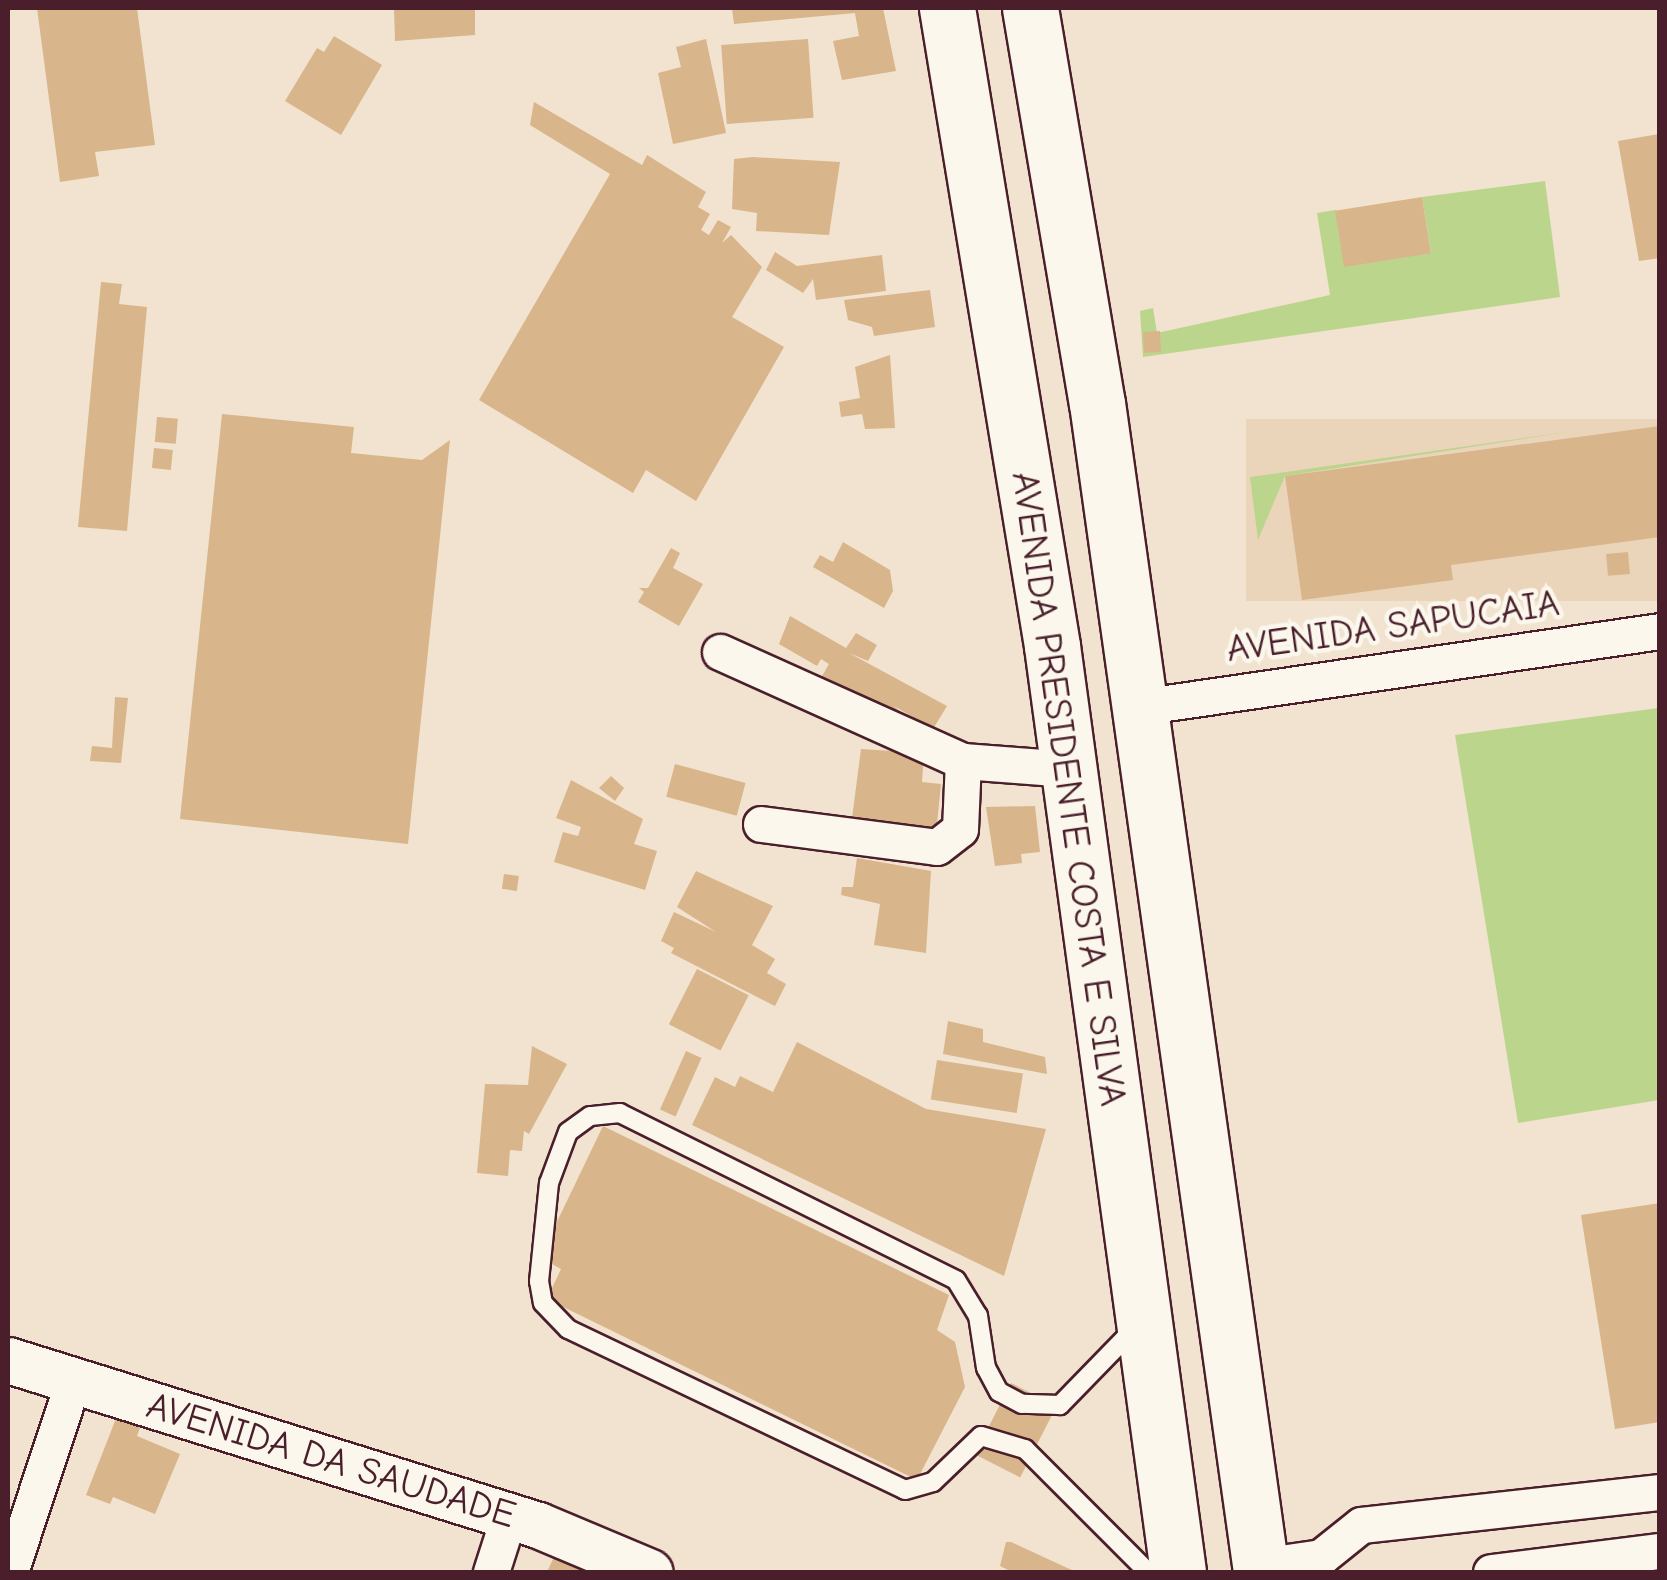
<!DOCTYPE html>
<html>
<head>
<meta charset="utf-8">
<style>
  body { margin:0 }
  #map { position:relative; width:1667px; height:1580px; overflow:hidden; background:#f1e3cf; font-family:"Comic Neue",sans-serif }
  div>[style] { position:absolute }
  .built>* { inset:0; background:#ead5bb; transform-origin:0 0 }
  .green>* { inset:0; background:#bbd58d }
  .building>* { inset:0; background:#d9b58b; transform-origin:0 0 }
  .roads { filter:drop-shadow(2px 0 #4a1f2b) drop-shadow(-2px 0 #4a1f2b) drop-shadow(0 2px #4a1f2b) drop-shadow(0 -2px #4a1f2b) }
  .service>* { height:18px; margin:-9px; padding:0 9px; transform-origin:9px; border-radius:9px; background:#fbf7ec }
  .minor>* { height:35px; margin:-17.5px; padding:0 17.5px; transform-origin:17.5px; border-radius:17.5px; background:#fbf7ec }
  .tertiary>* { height:45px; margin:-22.5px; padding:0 22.5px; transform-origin:22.5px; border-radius:22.5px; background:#fbf7ec }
  .primary>* { height:55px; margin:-27.5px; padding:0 27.5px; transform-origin:27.5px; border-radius:27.5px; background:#fbf7ec }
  span { translate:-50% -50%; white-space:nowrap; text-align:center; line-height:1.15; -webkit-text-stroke:9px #fbf7ec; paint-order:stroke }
  .street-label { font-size:38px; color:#4a1f2b }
  .frame { position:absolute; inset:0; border:10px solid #4a1f2b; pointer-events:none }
</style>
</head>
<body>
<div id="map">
  <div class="built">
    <div style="left:1659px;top:419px;width:182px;height:413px;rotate:90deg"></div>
  </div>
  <div class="green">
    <div style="clip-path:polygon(1545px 181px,1560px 297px,1143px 357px,1140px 311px,1153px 308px,1157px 333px,1330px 295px,1317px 213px,1335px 210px,1431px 253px,1422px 197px)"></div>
    <div style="clip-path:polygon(1574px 431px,1285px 476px,1258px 540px,1250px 477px)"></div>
    <div style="clip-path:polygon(1659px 708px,1659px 1100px,1518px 1123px,1455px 735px)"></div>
  </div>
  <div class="building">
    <div style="clip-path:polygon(37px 8px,137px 8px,155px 145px,95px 152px,99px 176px,60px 182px)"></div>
    <div style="clip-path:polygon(394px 8px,475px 8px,475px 35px,395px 41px)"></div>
    <div style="clip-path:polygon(732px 8px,883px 8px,896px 71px,842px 80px,833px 41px,859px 36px,855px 13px,734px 24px)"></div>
    <div style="clip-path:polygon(334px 36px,382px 65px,341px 135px,285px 101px,317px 48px,324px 52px)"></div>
    <div style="clip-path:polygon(706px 39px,726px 133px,673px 144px,658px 73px,681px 67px,676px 47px)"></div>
    <div style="left:808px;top:39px;width:79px;height:87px;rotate:86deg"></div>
    <div style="clip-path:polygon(534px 102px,642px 165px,647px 155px,706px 192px,698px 207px,710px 214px,701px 230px,709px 235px,718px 220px,731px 227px,722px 243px,731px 235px,762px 267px,732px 317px,784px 347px,696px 501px,646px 470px,633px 493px,479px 400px,610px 174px,530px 125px)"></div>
    <div style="clip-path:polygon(1659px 134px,1660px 258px,1639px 261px,1618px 141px)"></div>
    <div style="clip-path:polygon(753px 157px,840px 162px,829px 235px,756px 231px,757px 213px,732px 209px,734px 159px)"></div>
    <div style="left:1422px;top:197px;width:57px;height:88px;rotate:81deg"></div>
    <div style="clip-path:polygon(775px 252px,797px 266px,882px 255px,886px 291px,816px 300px,813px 279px,803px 293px,766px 270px)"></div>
    <div style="clip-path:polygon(101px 282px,122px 284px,119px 304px,147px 307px,127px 531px,78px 527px)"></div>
    <div style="clip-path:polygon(930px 290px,935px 327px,874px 336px,872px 327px,848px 320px,844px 300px)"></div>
    <div style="left:1160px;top:331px;width:21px;height:17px;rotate:87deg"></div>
    <div style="clip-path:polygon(890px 355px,895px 428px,865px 429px,862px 414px,841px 417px,839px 402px,860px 398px,855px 367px)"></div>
    <div style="clip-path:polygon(222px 414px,354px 427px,351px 453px,422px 460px,450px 440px,408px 844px,180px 819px)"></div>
    <div style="left:157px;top:417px;width:21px;height:25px;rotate:5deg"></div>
    <div style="clip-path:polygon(1660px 426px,1660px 537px,1451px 565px,1453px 580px,1302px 600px,1285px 476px)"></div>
    <div style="left:154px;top:448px;width:19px;height:20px;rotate:6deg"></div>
    <div style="clip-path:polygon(843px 542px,890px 570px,893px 591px,884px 608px,813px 567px,820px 555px,833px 562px)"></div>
    <div style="clip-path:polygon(671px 548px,680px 553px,673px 568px,703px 584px,679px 626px,638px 602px,644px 592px,639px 588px,648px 588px)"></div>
    <div style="left:1628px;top:552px;width:22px;height:22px;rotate:85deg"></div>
    <div style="clip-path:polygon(790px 616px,846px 648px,856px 633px,877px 645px,868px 661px,849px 653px,947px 706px,933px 729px,894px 706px,909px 719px,818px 683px,829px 664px,821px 659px,817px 666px,779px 644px)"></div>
    <div style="clip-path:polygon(115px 697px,128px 698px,121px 763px,90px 761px,92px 746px,112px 748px)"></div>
    <div style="clip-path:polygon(861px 749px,924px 753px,922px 782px,941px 784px,936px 834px,851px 826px)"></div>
    <div style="left:675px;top:764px;width:73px;height:34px;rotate:15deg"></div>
    <div style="clip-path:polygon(611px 776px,624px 788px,615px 801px,599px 788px)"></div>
    <div style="clip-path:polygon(571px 780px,643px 819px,634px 844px,657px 851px,645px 890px,554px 862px,563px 832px,578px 836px,581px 827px,556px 818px)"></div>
    <div style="clip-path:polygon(1035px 806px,1040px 852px,1021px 854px,1022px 863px,995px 866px,986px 807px)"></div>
    <div style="clip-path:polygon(857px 858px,931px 871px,926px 953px,874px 945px,880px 904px,841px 895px,842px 887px,853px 887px)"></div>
    <div style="clip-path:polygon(696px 871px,773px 906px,752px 945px,775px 959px,767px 973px,786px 984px,775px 1006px,671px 953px,674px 948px,661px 941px,674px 912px,716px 932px,677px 907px)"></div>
    <div style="left:504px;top:874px;width:15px;height:15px;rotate:8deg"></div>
    <div style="left:697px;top:969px;width:58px;height:62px;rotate:27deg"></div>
    <div style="clip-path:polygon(948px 1021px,983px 1029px,983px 1042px,1045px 1057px,1047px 1074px,943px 1054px)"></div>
    <div style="clip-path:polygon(797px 1042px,926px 1109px,1046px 1129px,1004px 1276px,692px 1125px,715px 1077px,735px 1087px,740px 1076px,773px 1092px)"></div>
    <div style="clip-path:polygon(532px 1046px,567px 1064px,529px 1134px,524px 1131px,522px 1151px,510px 1150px,508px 1176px,477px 1173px,485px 1084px,528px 1085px)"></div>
    <div style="left:686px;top:1051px;width:17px;height:64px;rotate:24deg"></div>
    <div style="left:937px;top:1060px;width:87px;height:40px;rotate:9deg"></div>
    <div style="clip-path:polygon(603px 1126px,949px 1295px,937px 1330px,955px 1342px,965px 1387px,917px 1480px,547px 1299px,561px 1269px,550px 1263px,553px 1230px)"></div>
    <div style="clip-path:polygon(1660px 1203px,1660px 1422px,1615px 1429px,1581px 1215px)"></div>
    <div style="left:1011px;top:1383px;width:51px;height:80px;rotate:27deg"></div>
    <div style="clip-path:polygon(119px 1411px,143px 1419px,137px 1436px,180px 1454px,155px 1514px,113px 1497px,110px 1504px,86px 1495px)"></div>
    <div style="clip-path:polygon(1006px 1542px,1011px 1542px,1076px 1572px,1012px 1572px,1000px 1566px)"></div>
    <div style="clip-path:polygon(554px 1557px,588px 1572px,547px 1572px)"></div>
  </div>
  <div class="roads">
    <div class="service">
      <div style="left:1133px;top:1330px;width:105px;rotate:134.2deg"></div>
      <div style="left:1060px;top:1405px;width:38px;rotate:-178deg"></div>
      <div style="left:1022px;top:1404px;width:26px;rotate:-152deg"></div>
      <div style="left:999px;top:1392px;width:27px;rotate:-118deg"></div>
      <div style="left:986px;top:1368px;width:53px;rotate:-98.7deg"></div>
      <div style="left:978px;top:1316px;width:42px;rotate:-121.4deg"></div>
      <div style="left:956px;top:1280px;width:375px;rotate:-153.6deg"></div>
      <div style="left:620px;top:1113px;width:30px;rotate:174deg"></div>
      <div style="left:590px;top:1116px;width:27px;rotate:144deg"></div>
      <div style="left:568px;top:1132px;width:54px;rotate:110.4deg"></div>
      <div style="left:549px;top:1183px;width:99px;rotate:95.8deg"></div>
      <div style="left:539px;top:1281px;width:22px;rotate:80deg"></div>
      <div style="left:543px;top:1303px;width:36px;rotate:46deg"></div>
      <div style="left:568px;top:1329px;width:373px;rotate:25.5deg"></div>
      <div style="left:905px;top:1490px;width:29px;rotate:-16deg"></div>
      <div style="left:933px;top:1482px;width:66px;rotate:-43.8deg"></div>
      <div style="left:981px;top:1436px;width:46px;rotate:16.5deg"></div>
      <div style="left:1025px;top:1449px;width:174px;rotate:45deg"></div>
    </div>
    <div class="minor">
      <div style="left:720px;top:652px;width:266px;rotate:24.2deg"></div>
      <div style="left:1139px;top:707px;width:527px;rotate:-8.3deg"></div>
      <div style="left:761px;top:824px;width:177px;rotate:7.4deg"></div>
      <div style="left:937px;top:847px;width:29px;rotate:-38deg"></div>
      <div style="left:960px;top:829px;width:68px;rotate:-87.5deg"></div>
      <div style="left:963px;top:761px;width:106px;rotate:4.3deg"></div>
      <div style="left:1260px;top:1566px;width:62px;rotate:-8.4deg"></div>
      <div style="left:1321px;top:1557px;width:51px;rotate:-38.7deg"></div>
      <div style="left:1361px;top:1525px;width:301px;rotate:-6.3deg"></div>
      <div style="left:10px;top:1572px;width:201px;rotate:-71.7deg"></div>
      <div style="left:491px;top:1572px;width:59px;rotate:-72.2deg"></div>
      <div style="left:1491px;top:1572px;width:170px;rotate:-7.1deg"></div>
    </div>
    <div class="tertiary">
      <div style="left:8px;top:1360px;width:555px;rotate:17.29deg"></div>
      <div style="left:538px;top:1525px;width:121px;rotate:22.8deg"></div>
    </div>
    <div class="primary">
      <div style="left:947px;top:8px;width:647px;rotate:80.65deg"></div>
      <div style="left:1052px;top:646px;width:935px;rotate:82.25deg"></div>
      <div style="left:1030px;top:8px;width:401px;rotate:80.4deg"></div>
      <div style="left:1097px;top:403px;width:1180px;rotate:82.01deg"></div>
    </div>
  </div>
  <div class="street-label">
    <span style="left:1393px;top:627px;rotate:-8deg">AVENIDA SAPUCAIA</span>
    <span style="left:1068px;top:789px;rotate:82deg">AVENIDA PRESIDENTE COSTA E SILVA</span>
    <span style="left:331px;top:1461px;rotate:17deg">AVENIDA DA SAUDADE</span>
  </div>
  <div class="frame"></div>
</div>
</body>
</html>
